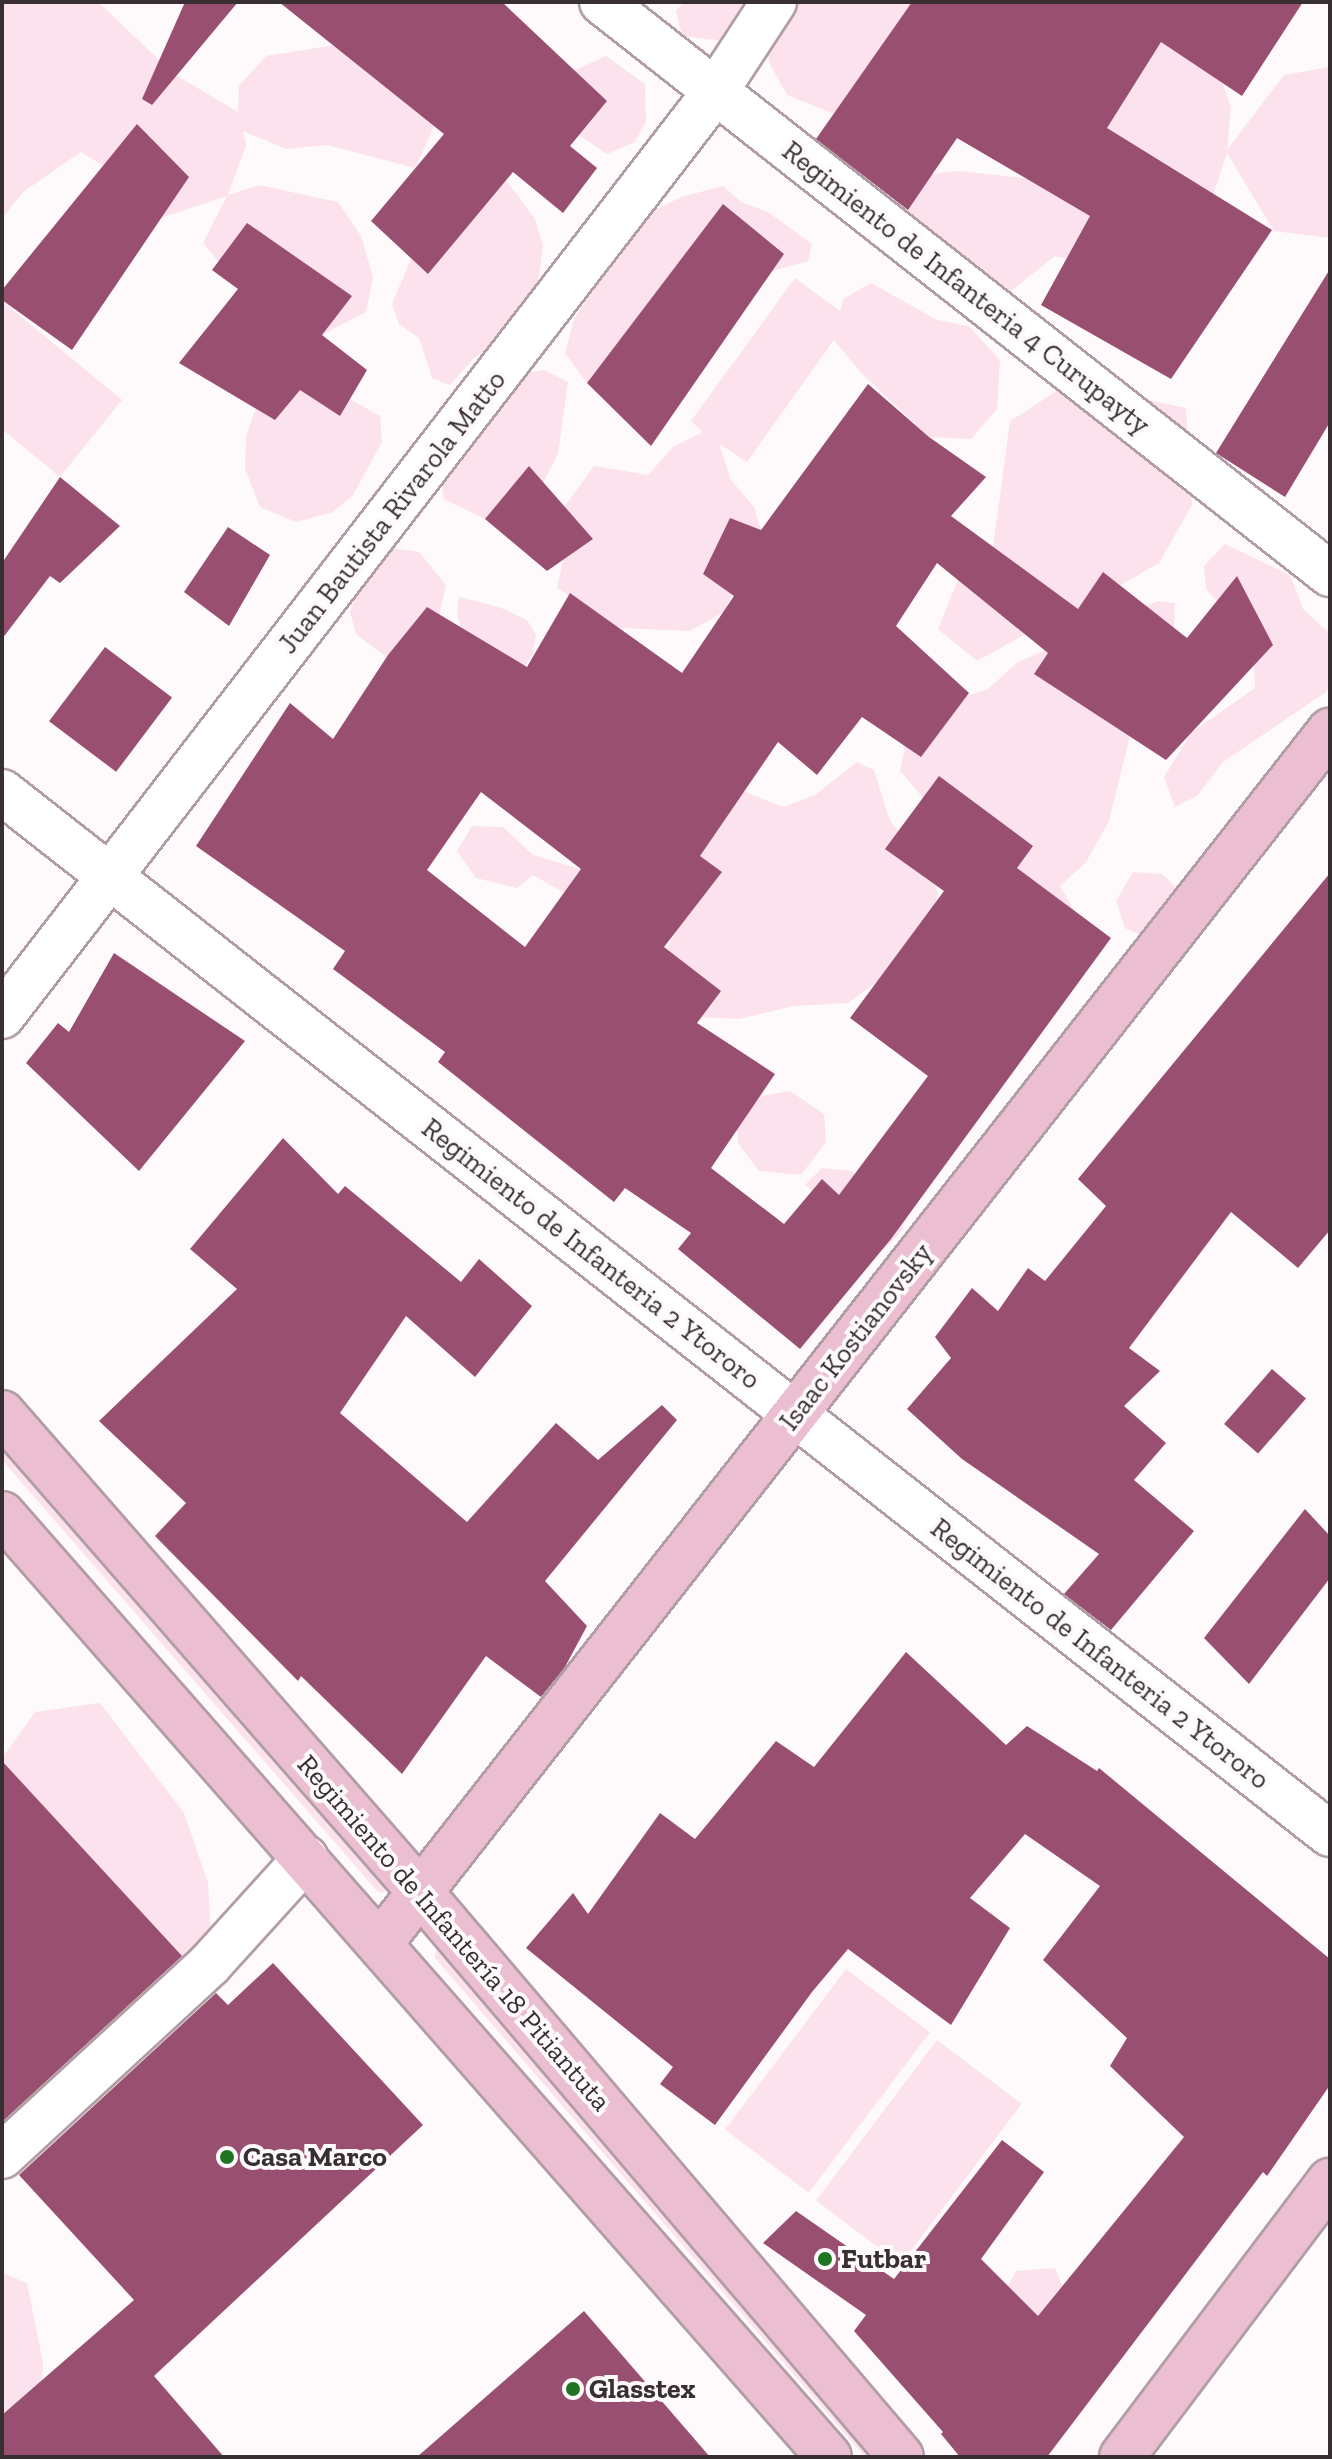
<!DOCTYPE html>
<html>
<head>
<meta charset="utf-8">
<style>
  body { margin:0 }
  #map { position:relative; width:1332px; height:2459px; overflow:hidden; background:#fefafb; font-family:"Zilla Slab",serif }
  div>[style] { position:absolute }
  .green>* { inset:0; background:#fce2ec; transform-origin:0 0 }
  .building>* { inset:0; background:#994f70; transform-origin:0 0 }
  .roads { filter:drop-shadow(2px 0 #b19da4) drop-shadow(-2px 0 #b19da4) drop-shadow(0 2px #b19da4) drop-shadow(0 -2px #b19da4) }
  .minor>* { height:44px; margin:-22px; padding:0 22px; transform-origin:22px; border-radius:22px; background:#fff }
  .major>* { height:44px; margin:-22px; padding:0 22px; transform-origin:22px; border-radius:22px; background:#ebbed1 }
  .dots>* { width:22px; height:22px; translate:-50% -50%; box-sizing:border-box; border:4px solid #fefafb; border-radius:50% }
  span { translate:-50% -50%; white-space:nowrap; text-align:center; line-height:1.15; -webkit-text-stroke:8px #fefafb; paint-order:stroke }
  .street-label { font-size:28px; color:#382f32 }
  .poi-label { font-size:28px; color:#382f32; font-weight:700 }
  .left { translate:0 -50%; text-align:left }
  .frame { position:absolute; inset:0; border:4px solid #382f32; pointer-events:none }
</style>
</head>
<body>
<div id="map">
  <div class="green">
    <div style="clip-path:polygon(2px 2px,98px 2px,174px 74px,238px 112px,239px 86px,266px 56px,361px 41px,447px 98px,415px 168px,327px 145px,286px 149px,243px 131px,246px 145px,228px 195px,259px 185px,338px 202px,361px 236px,373px 277px,366px 312px,322px 335px,245px 275px,218px 261px,203px 243px,227px 196px,161px 218px,123px 178px,81px 152px,23px 192px,2px 219px)"></div>
    <div style="clip-path:polygon(684px 2px,1033px 2px,834px 114px,787px 95px,769px 62px,764px 8px,724px 41px,682px 36px,676px 11px)"></div>
    <div style="clip-path:polygon(1071px 2px,1210px 49px,1231px 107px,1227px 150px,1284px 75px,1330px 67px,1330px 238px,1274px 231px,1227px 153px,1201px 232px,1117px 269px,1055px 256px,998px 301px,955px 310px,904px 267px,868px 214px,912px 176px,958px 171px,1024px 178px,1066px 147px)"></div>
    <div style="clip-path:polygon(606px 56px,645px 84px,646px 121px,635px 142px,607px 154px,579px 135px,575px 70px)"></div>
    <div style="clip-path:polygon(484px 170px,506px 180px,535px 219px,543px 246px,536px 296px,504px 337px,473px 359px,450px 385px,432px 378px,419px 338px,399px 324px,392px 304px,411px 259px,429px 243px)"></div>
    <div style="clip-path:polygon(723px 186px,741px 202px,768px 212px,812px 244px,808px 261px,772px 271px,738px 264px,587px 383px,565px 353px,574px 319px,641px 217px,681px 197px)"></div>
    <div style="clip-path:polygon(795px 278px,840px 311px,843px 299px,871px 283px,937px 320px,969px 326px,1000px 360px,997px 409px,971px 439px,929px 437px,862px 374px,834px 340px,747px 462px,719px 444px,731px 480px,754px 507px,761px 530px,724px 612px,690px 631px,619px 628px,557px 588px,563px 560px,564px 507px,594px 466px,648px 475px,673px 447px,703px 432px,691px 421px)"></div>
    <div style="clip-path:polygon(2px 301px,122px 400px,60px 477px,2px 429px)"></div>
    <div style="clip-path:polygon(544px 370px,568px 382px,558px 454px,538px 492px,504px 522px,485px 519px,444px 499px,439px 468px,520px 374px)"></div>
    <div style="clip-path:polygon(318px 381px,380px 416px,382px 442px,353px 495px,333px 512px,296px 522px,260px 507px,245px 469px,246px 436px,256px 408px)"></div>
    <div style="clip-path:polygon(1069px 383px,1186px 408px,1192px 505px,1159px 563px,1077px 610px,1040px 626px,977px 661px,938px 629px,958px 580px,993px 547px,1010px 421px)"></div>
    <div style="clip-path:polygon(1225px 544px,1290px 575px,1303px 609px,1330px 634px,1330px 684px,1326px 692px,1223px 762px,1197px 796px,1175px 807px,1164px 777px,1191px 733px,1255px 688px,1254px 664px,1224px 609px,1206px 589px,1204px 566px)"></div>
    <div style="clip-path:polygon(372px 545px,419px 552px,446px 585px,434px 638px,420px 659px,386px 657px,356px 634px,350px 612px)"></div>
    <div style="clip-path:polygon(459px 597px,499px 607px,527px 620px,536px 635px,533px 654px,523px 669px,469px 648px,457px 616px)"></div>
    <div style="clip-path:polygon(1158px 601px,1175px 603px,1173px 654px,1142px 687px,1109px 821px,1086px 862px,1060px 886px,1086px 931px,925px 800px,900px 771px,907px 736px,939px 705px,988px 689px,1018px 662px)"></div>
    <div style="clip-path:polygon(586px 728px,783px 807px,815px 795px,857px 762px,874px 770px,890px 821px,914px 850px,938px 892px,928px 935px,892px 971px,848px 1003px,794px 1006px,739px 1019px,698px 1017px,662px 962px,679px 921px)"></div>
    <div style="clip-path:polygon(472px 826px,503px 827px,533px 855px,583px 870px,593px 909px,533px 875px,517px 888px,476px 878px,457px 851px)"></div>
    <div style="clip-path:polygon(1133px 872px,1162px 874px,1187px 898px,1154px 942px,1125px 928px,1116px 901px)"></div>
    <div style="clip-path:polygon(790px 1091px,824px 1114px,826px 1142px,801px 1175px,759px 1171px,738px 1143px,736px 1119px,762px 1096px)"></div>
    <div style="clip-path:polygon(822px 1168px,851px 1171px,889px 1197px,906px 1218px,901px 1232px,882px 1251px,866px 1250px,827px 1202px,805px 1185px)"></div>
    <div style="clip-path:polygon(2px 1444px,388px 1886px,384px 1892px,378px 1892px,2px 1460px)"></div>
    <div style="clip-path:polygon(100px 1703px,184px 1813px,208px 1883px,211px 1939px,172px 1982px,119px 1912px,2px 1802px,2px 1758px,35px 1712px)"></div>
    <div style="clip-path:polygon(441px 1949px,880px 2457px,865px 2457px,435px 1958px,436px 1951px)"></div>
    <div style="left:846px;top:1969px;width:105px;height:201px;rotate:37deg"></div>
    <div style="left:937px;top:2040px;width:106px;height:201px;rotate:37deg"></div>
    <div style="clip-path:polygon(1055px 2268px,1079px 2325px,995px 2310px,1016px 2271px)"></div>
    <div style="clip-path:polygon(2px 2273px,27px 2283px,43px 2363px,39px 2444px,2px 2457px)"></div>
  </div>
  <div class="building">
    <div style="clip-path:polygon(185px 2px,238px 2px,152px 105px,142px 99px)"></div>
    <div style="clip-path:polygon(279px 2px,502px 2px,607px 101px,570px 146px,597px 168px,563px 213px,513px 172px,428px 274px,371px 221px,444px 134px)"></div>
    <div style="clip-path:polygon(912px 2px,1303px 2px,1242px 96px,1161px 42px,1107px 128px,1272px 230px,1171px 379px,1041px 305px,1090px 216px,957px 138px,908px 210px,816px 139px)"></div>
    <div style="clip-path:polygon(137px 124px,189px 177px,72px 350px,2px 300px,2px 290px)"></div>
    <div style="clip-path:polygon(723px 204px,784px 254px,651px 446px,587px 383px)"></div>
    <div style="clip-path:polygon(247px 223px,352px 296px,322px 335px,367px 370px,340px 416px,300px 390px,275px 420px,179px 363px,238px 289px,212px 270px)"></div>
    <div style="clip-path:polygon(1330px 269px,1330px 422px,1285px 497px,1216px 453px)"></div>
    <div style="clip-path:polygon(evenodd,868px 384px,929px 437px,986px 477px,951px 516px,1078px 609px,1103px 572px,1187px 638px,1237px 576px,1273px 645px,1166px 760px,1034px 674px,1048px 653px,937px 563px,896px 626px,969px 693px,921px 757px,862px 717px,817px 775px,778px 742px,700px 856px,722px 872px,664px 947px,721px 991px,697px 1023px,775px 1074px,711px 1168px,784px 1224px,822px 1179px,839px 1195px,928px 1076px,850px 1018px,944px 891px,885px 849px,939px 776px,1033px 846px,1017px 868px,1111px 938px,891px 1239px,800px 1349px,678px 1249px,691px 1233px,625px 1188px,614px 1202px,438px 1062px,445px 1052px,333px 969px,345px 951px,196px 846px,290px 703px,333px 739px,388px 655px,427px 607px,527px 667px,570px 593px,682px 673px,734px 596px,703px 574px,730px 518px,761px 530px,868px 384px,481px 792px,581px 869px,525px 947px,427px 870px,481px 792px)"></div>
    <div style="clip-path:polygon(529px 466px,593px 539px,547px 571px,485px 519px)"></div>
    <div style="clip-path:polygon(60px 477px,120px 526px,60px 583px,50px 576px,2px 639px,2px 563px)"></div>
    <div style="clip-path:polygon(228px 527px,270px 555px,229px 626px,184px 592px)"></div>
    <div style="left:105px;top:647px;width:84px;height:93px;rotate:37deg"></div>
    <div style="clip-path:polygon(1330px 873px,1330px 1230px,1298px 1268px,1231px 1212px,1129px 1348px,1160px 1371px,1124px 1406px,1166px 1443px,1134px 1480px,1194px 1531px,1111px 1630px,1064px 1594px,1099px 1554px,962px 1459px,907px 1409px,951px 1358px,935px 1337px,972px 1288px,998px 1311px,1028px 1268px,1045px 1281px,1106px 1206px,1078px 1179px)"></div>
    <div style="clip-path:polygon(114px 953px,245px 1041px,139px 1171px,26px 1063px,58px 1023px,69px 1032px)"></div>
    <div style="clip-path:polygon(283px 1138px,338px 1194px,345px 1186px,461px 1282px,479px 1259px,532px 1306px,475px 1377px,406px 1316px,340px 1413px,467px 1522px,556px 1423px,598px 1460px,662px 1405px,677px 1420px,545px 1581px,587px 1626px,565px 1667px,541px 1697px,486px 1656px,402px 1774px,301px 1676px,298px 1681px,155px 1536px,186px 1503px,99px 1421px,237px 1289px,190px 1249px)"></div>
    <div style="left:1272px;top:1369px;width:45px;height:73px;rotate:41deg"></div>
    <div style="clip-path:polygon(1305px 1509px,1330px 1536px,1330px 1578px,1249px 1684px,1204px 1638px)"></div>
    <div style="clip-path:polygon(906px 1652px,1006px 1745px,1027px 1726px,1097px 1771px,1099px 1768px,1330px 1959px,1330px 2085px,1267px 2176px,1263px 2172px,1047px 2457px,960px 2457px,941px 2434px,943px 2432px,854px 2331px,866px 2315px,763px 2243px,796px 2211px,894px 2279px,1002px 2140px,1044px 2172px,981px 2259px,1038px 2316px,1184px 2137px,1110px 2066px,1127px 2038px,1043px 1960px,1100px 1886px,1025px 1834px,970px 1898px,1010px 1928px,951px 2025px,848px 1949px,812px 1992px,715px 2125px,660px 2084px,673px 2067px,526px 1948px,573px 1893px,588px 1914px,660px 1813px,695px 1839px,776px 1741px,814px 1767px)"></div>
    <div style="clip-path:polygon(2px 1761px,182px 1956px,2px 2122px)"></div>
    <div style="clip-path:polygon(273px 1963px,423px 2125px,154px 2376px,224px 2457px,2px 2457px,2px 2415px,134px 2300px,19px 2175px,216px 1993px,228px 2005px)"></div>
    <div style="clip-path:polygon(584px 2311px,710px 2457px,417px 2457px)"></div>
  </div>
  <div class="roads">
    <div class="minor">
      <div style="left:602px;top:2px;width:926px;rotate:38.16deg"></div>
      <div style="left:2px;top:792px;width:1688px;rotate:38.12deg"></div>
      <div style="left:2px;top:1016px;width:1167px;rotate:-52.34deg"></div>
      <div style="left:715px;top:92px;width:108px;rotate:-56.8deg"></div>
      <div style="left:2px;top:2156px;width:282px;rotate:-42.7deg"></div>
      <div style="left:209px;top:1965px;width:144px;rotate:-47.8deg"></div>
    </div>
    <div class="major">
      <div style="left:2px;top:1413px;width:639px;rotate:48.87deg"></div>
      <div style="left:422px;top:1894px;width:739px;rotate:49.61deg"></div>
      <div style="left:2px;top:1514px;width:1254px;rotate:48.75deg"></div>
      <div style="left:381px;top:1942px;width:1539px;rotate:-51.92deg"></div>
      <div style="left:1122px;top:2457px;width:346px;rotate:-53deg"></div>
    </div>
  </div>
  <div class="dots">
    <div style="left:227px;top:2157px;background:#1e7622"></div>
    <div style="left:825px;top:2259px;background:#1e7622"></div>
    <div style="left:573px;top:2389px;background:#1e7622"></div>
  </div>
  <div class="street-label">
    <span style="left:966px;top:288px;rotate:38deg">Regimiento de Infanteria 4 Curupayty</span>
    <span style="left:392px;top:512px;rotate:-52deg">Juan Bautista Rivarola Matto</span>
    <span style="left:591px;top:1254px;rotate:38deg">Regimiento de Infanteria 2 Ytororo</span>
    <span style="left:856px;top:1337px;rotate:-52deg">Isaac Kostianovsky</span>
    <span style="left:1100px;top:1654px;rotate:38deg">Regimiento de Infanteria 2 Ytororo</span>
    <span style="left:454px;top:1933px;rotate:49deg">Regimiento de Infantería 18 Pitiantuta</span>
  </div>
  <div class="poi-label">
    <span class="left" style="left:243px;top:2157px">Casa Marco</span>
    <span class="left" style="left:841px;top:2259px">Futbar</span>
    <span class="left" style="left:589px;top:2389px">Glasstex</span>
  </div>
  <div class="frame"></div>
</div>
</body>
</html>
